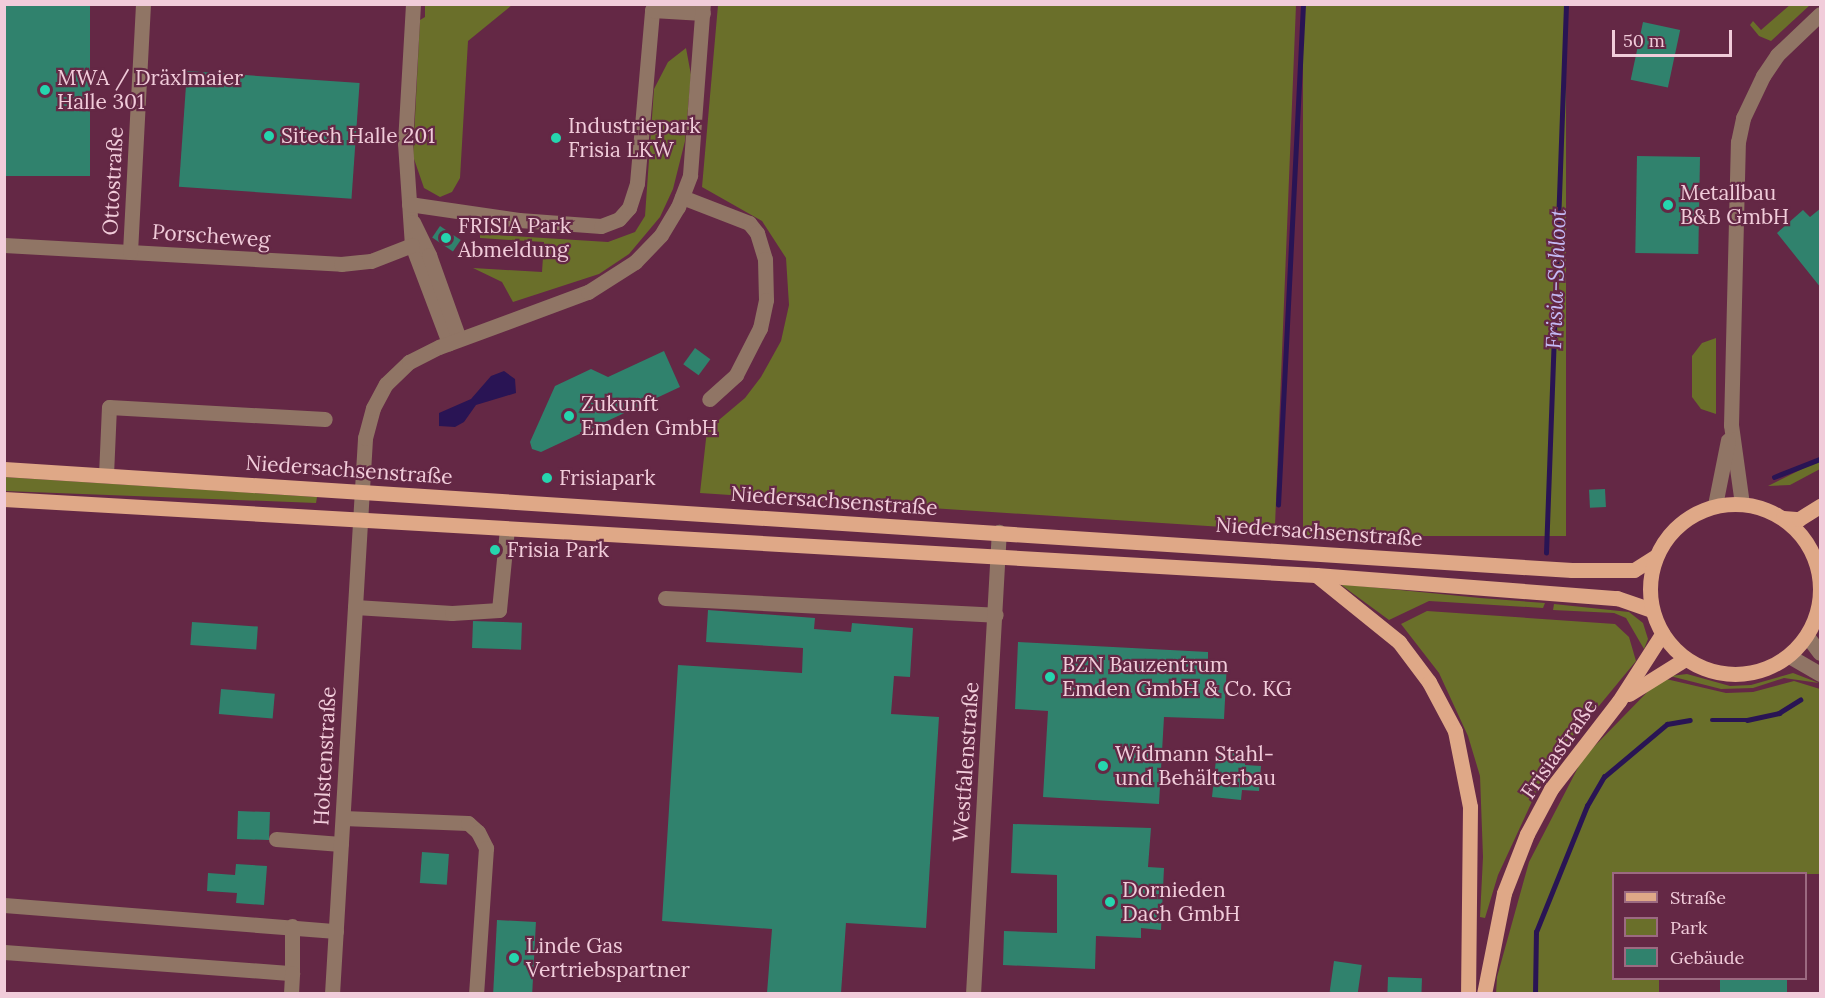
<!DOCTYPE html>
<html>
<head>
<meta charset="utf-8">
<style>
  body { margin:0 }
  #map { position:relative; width:1825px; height:998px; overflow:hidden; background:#642845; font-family:Lora,serif }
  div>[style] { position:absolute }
  .green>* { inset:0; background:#6a6f2a; transform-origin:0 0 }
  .water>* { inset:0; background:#291454 }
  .stream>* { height:4.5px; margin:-2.25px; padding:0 2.25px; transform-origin:2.25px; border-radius:2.25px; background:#291454 }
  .building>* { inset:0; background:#30826d; transform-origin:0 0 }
  .minor>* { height:15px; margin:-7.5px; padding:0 7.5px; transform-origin:7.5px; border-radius:7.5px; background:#907565 }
  .major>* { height:15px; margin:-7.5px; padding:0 7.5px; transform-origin:7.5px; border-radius:7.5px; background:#dfa887 }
  .major>.ring { margin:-7.5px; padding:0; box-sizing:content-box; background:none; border:15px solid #dfa887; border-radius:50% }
  .dots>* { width:16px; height:16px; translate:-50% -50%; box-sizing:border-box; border:3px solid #642845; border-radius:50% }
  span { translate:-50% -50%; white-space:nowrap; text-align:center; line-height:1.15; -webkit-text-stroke:4.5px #642845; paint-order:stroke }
  .poi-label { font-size:21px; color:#f1ccda }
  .left { translate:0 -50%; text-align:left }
  .street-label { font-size:21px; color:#f1ccda }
  .water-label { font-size:22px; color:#c4b9f4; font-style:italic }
  .frame { position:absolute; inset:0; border:6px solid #f1ccda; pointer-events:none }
  .legend { position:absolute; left:1612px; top:872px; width:195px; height:108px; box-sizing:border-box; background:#642845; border:2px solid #9c6a81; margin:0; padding:8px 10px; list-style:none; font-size:18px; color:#f1ccda }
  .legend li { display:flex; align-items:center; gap:12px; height:30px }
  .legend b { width:30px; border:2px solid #9c6a81 }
  .scale { position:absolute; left:1612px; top:30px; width:120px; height:27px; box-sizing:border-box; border:3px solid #f1ccda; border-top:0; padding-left:8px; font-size:18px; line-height:21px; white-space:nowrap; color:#f1ccda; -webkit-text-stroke:4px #642845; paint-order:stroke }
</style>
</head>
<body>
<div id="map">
  <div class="green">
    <div style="clip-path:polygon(1791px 4px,1810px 5px,1771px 41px,1759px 36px,1750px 25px,1753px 21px,1761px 30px)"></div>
    <div style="clip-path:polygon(425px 5px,512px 5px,468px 41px,460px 178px,452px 192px,440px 197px,424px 188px,413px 156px,420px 20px,425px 17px)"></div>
    <div style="clip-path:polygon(718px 5px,1296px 5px,1275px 526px,1269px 525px,1269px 530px,700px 493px,707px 430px,745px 398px,761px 377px,781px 341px,789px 305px,786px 258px,762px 221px,702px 187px)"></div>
    <div style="left:1303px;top:5px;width:263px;height:531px"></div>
    <div style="clip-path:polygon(686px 48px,691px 75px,685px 141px,673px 189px,660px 217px,629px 254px,599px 274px,513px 302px,502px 282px,473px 268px,542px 272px,544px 242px,480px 238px,480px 234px,608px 242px,635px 232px,645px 216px,654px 89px,668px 62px)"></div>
    <div style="clip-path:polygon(1716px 338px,1716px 414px,1701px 409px,1692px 397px,1692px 356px,1702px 343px)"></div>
    <div style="clip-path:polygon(1820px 460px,1820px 469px,1790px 485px,1768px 486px)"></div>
    <div style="clip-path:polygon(4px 477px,317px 497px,316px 503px,5px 491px)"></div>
    <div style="clip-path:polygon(1340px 584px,1480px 598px,1545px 603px,1543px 608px,1429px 601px,1389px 620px)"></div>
    <div style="clip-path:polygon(1554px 604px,1629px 612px,1643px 623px,1648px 639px,1644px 649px,1626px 618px,1614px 613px,1553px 610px)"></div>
    <div style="clip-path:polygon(1427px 611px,1615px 624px,1629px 637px,1636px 661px,1547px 769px,1498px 875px,1485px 918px,1480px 917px,1483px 857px,1480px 776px,1468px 736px,1439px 673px,1401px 624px)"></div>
    <div style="clip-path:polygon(1793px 673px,1819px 683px,1784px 678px,1753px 688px,1721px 689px,1670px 676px,1687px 674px,1730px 686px,1751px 685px)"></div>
    <div style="clip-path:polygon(1666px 679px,1726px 693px,1753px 692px,1794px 681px,1820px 689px,1820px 874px,1614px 874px,1614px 978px,1659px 979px,1659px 993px,1496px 994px,1497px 977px,1529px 862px,1583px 758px,1659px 680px)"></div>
  </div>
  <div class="water">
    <div style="clip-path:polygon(504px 371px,515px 379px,516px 393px,476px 405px,464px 422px,455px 427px,439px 426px,439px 413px,471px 399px,491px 376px)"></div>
  </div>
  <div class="stream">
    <div style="left:1774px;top:477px;width:49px;rotate:-21.4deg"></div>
    <div style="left:1278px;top:505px;width:502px;rotate:-87.14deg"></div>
    <div style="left:1546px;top:553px;width:549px;rotate:-87.91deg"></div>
    <div style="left:1712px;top:720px;width:35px"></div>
    <div style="left:1747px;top:720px;width:33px;rotate:-12deg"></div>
    <div style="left:1779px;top:713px;width:25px;rotate:-32deg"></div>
    <div style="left:1535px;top:994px;width:62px;rotate:-89.1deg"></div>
    <div style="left:1536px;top:932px;width:136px;rotate:-68deg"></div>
    <div style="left:1587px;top:806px;width:34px;rotate:-60deg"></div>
    <div style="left:1604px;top:777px;width:82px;rotate:-40.1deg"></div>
    <div style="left:1667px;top:724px;width:23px;rotate:-10deg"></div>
  </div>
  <div class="building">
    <div style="left:4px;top:4px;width:86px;height:172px"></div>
    <div style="left:1643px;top:22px;width:38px;height:59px;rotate:12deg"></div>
    <div style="left:187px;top:71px;width:173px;height:116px;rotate:4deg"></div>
    <div style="left:1637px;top:156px;width:63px;height:97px;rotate:1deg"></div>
    <div style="clip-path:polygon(1821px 208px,1821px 288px,1777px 233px,1803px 210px,1810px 217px)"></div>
    <div style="left:440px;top:226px;width:25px;height:14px;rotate:34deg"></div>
    <div style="left:695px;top:348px;width:19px;height:20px;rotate:36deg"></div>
    <div style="clip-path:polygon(664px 351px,680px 387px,541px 452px,532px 449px,530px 442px,555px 386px,591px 369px,608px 377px)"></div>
    <div style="left:1605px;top:489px;width:18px;height:16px;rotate:87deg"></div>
    <div style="clip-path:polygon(708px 610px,815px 618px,814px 629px,851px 632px,852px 623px,913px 628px,910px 677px,894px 676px,891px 714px,939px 717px,926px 928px,846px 923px,841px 993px,767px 993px,772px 929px,662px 921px,678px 665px,802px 673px,803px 648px,706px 642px)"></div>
    <div style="left:473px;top:621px;width:49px;height:27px;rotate:2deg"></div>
    <div style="left:192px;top:622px;width:66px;height:23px;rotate:4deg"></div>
    <div style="clip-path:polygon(1018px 642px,1208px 652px,1208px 661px,1227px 662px,1224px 719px,1164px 717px,1159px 804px,1043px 797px,1048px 711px,1015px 709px)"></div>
    <div style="left:221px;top:689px;width:54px;height:25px;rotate:5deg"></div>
    <div style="clip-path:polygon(1217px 750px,1246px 754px,1245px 765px,1261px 766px,1259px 791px,1242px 790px,1241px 800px,1212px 797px)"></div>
    <div style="left:238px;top:811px;width:32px;height:28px;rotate:2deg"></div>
    <div style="clip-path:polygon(1013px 824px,1151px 828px,1148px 867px,1164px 868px,1161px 930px,1141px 928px,1141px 938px,1096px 936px,1095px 969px,1003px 965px,1004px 931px,1057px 933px,1057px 875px,1011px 873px)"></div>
    <div style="left:422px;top:852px;width:27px;height:31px;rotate:4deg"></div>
    <div style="clip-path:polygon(236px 864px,267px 866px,264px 905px,236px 903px,237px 893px,207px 891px,208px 873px,235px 875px)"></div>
    <div style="left:497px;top:920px;width:39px;height:73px;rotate:3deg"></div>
    <div style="left:1334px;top:961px;width:28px;height:31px;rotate:8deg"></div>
    <div style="left:1388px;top:977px;width:34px;height:16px;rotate:2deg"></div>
    <div style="left:1720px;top:978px;width:67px;height:15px"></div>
  </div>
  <div class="minor">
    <div style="left:413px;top:4px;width:139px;rotate:93.3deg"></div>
    <div style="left:405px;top:143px;width:102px;rotate:86.1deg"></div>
    <div style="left:412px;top:245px;width:105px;rotate:69.3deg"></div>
    <div style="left:682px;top:197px;width:72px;rotate:21.2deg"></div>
    <div style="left:749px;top:223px;width:13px;rotate:51deg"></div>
    <div style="left:757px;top:233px;width:27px;rotate:73deg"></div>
    <div style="left:765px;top:259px;width:41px;rotate:88.6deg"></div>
    <div style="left:766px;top:300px;width:29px;rotate:102deg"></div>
    <div style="left:760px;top:328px;width:53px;rotate:117.1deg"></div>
    <div style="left:736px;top:375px;width:36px;rotate:138deg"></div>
    <div style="left:409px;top:204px;width:111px;rotate:8.3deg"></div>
    <div style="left:519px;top:220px;width:82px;rotate:4.2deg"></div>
    <div style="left:601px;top:226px;width:19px;rotate:-21deg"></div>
    <div style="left:619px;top:219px;width:15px;rotate:-48deg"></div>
    <div style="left:629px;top:208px;width:26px;rotate:-72deg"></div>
    <div style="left:637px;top:183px;width:174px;rotate:-85deg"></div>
    <div style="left:652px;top:10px;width:51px;rotate:3.4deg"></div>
    <div style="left:413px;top:222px;width:37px;rotate:64deg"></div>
    <div style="left:429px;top:255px;width:89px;rotate:70.3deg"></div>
    <div style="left:4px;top:245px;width:338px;rotate:3.2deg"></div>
    <div style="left:341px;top:264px;width:30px;rotate:-6deg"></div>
    <div style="left:371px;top:261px;width:44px;rotate:-21.3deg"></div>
    <div style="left:130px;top:252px;width:248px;rotate:-87deg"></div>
    <div style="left:106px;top:475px;width:68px;rotate:-87.5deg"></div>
    <div style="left:109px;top:407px;width:216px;rotate:3.2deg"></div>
    <div style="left:1742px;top:504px;width:80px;rotate:-97.9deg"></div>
    <div style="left:1731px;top:425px;width:283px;rotate:-88.6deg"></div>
    <div style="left:1738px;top:142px;width:25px;rotate:-78deg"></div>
    <div style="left:1743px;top:118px;width:47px;rotate:-64.5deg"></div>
    <div style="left:1763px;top:76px;width:25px;rotate:-56deg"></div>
    <div style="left:1777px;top:55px;width:59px;rotate:-43.6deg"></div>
    <div style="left:1715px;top:505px;width:66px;rotate:-78.7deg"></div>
    <div style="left:665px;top:598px;width:331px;rotate:2.9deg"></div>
    <div style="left:355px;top:607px;width:97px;rotate:3.5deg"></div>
    <div style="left:452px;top:613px;width:47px;rotate:-3.7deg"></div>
    <div style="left:499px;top:610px;width:81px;rotate:-84.4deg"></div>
    <div style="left:1807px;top:636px;width:21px;rotate:53deg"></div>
    <div style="left:1789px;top:656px;width:36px;rotate:30deg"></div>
    <div style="left:343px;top:818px;width:125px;rotate:2.3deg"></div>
    <div style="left:468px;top:823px;width:13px;rotate:42deg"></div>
    <div style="left:478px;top:832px;width:18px;rotate:63deg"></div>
    <div style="left:486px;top:848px;width:146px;rotate:93.9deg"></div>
    <div style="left:276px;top:839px;width:65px;rotate:4.4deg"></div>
    <div style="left:4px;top:905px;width:333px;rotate:4.5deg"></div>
    <div style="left:4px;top:952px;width:289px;rotate:4.2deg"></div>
    <div style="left:292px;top:973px;width:47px;rotate:-90deg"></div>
    <div style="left:291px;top:994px;width:21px;rotate:-87deg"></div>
    <div style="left:332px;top:994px;width:557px;rotate:-86.6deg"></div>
    <div style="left:365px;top:438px;width:31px;rotate:-75deg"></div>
    <div style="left:373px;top:408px;width:27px;rotate:-62deg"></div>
    <div style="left:386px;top:384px;width:32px;rotate:-44deg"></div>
    <div style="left:409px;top:362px;width:34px;rotate:-27deg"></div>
    <div style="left:439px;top:347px;width:159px;rotate:-20.3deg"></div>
    <div style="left:588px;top:292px;width:56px;rotate:-32.6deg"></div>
    <div style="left:635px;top:262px;width:37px;rotate:-46deg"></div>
    <div style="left:661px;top:235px;width:33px;rotate:-59deg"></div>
    <div style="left:678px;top:207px;width:34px;rotate:-69deg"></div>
    <div style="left:690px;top:175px;width:171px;rotate:-85.7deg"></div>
    <div style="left:973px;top:994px;width:463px;rotate:-86.8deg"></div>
  </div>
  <div class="major">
    <div style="left:4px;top:469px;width:1571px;rotate:3.69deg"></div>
    <div style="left:1572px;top:570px;width:62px"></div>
    <div style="left:1634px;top:570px;width:26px;rotate:-32deg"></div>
    <div style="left:4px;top:499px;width:1314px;rotate:3.32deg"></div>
    <div style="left:1316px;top:575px;width:302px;rotate:4.4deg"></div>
    <div style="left:1617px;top:598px;width:37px;rotate:19deg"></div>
    <div class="ring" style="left:1650px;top:504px;width:155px;height:155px"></div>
    <div style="left:1783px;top:518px;width:16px;rotate:4deg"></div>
    <div style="left:1799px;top:519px;width:25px;rotate:-32deg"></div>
    <div style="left:1316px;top:575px;width:107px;rotate:38.9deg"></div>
    <div style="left:1399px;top:642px;width:50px;rotate:53.1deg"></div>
    <div style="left:1429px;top:682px;width:55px;rotate:62deg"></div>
    <div style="left:1455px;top:731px;width:77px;rotate:78.8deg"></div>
    <div style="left:1470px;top:807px;width:187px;rotate:90.6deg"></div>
    <div style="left:1629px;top:694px;width:66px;rotate:-32deg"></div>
    <div style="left:1484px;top:994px;width:103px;rotate:-78.8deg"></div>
    <div style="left:1504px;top:893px;width:63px;rotate:-68.7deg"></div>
    <div style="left:1527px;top:834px;width:51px;rotate:-61.9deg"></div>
    <div style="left:1551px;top:789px;width:111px;rotate:-52.3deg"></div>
    <div style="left:1619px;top:701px;width:80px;rotate:-57.3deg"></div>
  </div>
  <div class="dots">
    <div style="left:45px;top:90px;background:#26d5ae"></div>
    <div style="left:269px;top:136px;background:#26d5ae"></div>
    <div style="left:556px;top:138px;background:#26d5ae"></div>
    <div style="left:1668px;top:205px;background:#26d5ae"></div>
    <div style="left:446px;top:238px;background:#26d5ae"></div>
    <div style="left:569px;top:416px;background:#26d5ae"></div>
    <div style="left:547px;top:478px;background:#26d5ae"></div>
    <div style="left:495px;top:550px;background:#26d5ae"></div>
    <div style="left:1050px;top:677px;background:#26d5ae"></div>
    <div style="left:1103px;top:766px;background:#26d5ae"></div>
    <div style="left:1110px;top:902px;background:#26d5ae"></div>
    <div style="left:514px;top:958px;background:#26d5ae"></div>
  </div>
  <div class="poi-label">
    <span class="left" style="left:57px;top:90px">MWA / Dräxlmaier<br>Halle 301</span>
    <span class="left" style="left:568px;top:138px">Industriepark<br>Frisia LKW</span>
    <span class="left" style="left:281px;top:136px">Sitech Halle 201</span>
    <span class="left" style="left:1680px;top:205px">Metallbau<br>B&amp;B GmbH</span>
    <span class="left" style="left:458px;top:238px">FRISIA Park<br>Abmeldung</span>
    <span class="left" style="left:581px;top:416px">Zukunft<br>Emden GmbH</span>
    <span class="left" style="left:559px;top:478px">Frisiapark</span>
    <span class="left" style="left:507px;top:550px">Frisia Park</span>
    <span class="left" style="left:1062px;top:677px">BZN Bauzentrum<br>Emden GmbH &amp; Co. KG</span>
    <span class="left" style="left:1115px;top:766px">Widmann Stahl-<br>und Behälterbau</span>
    <span class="left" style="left:1122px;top:902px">Dornieden<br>Dach GmbH</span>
    <span class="left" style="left:526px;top:958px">Linde Gas<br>Vertriebspartner</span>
  </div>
  <div class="street-label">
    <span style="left:113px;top:181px;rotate:-87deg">Ottostraße</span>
    <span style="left:211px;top:236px;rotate:4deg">Porscheweg</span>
    <span style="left:349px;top:470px;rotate:4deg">Niedersachsenstraße</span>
    <span style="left:834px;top:501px;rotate:4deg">Niedersachsenstraße</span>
    <span style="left:1319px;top:532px;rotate:4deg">Niedersachsenstraße</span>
    <span style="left:1559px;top:749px;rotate:-55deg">Frisiastraße</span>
    <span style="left:325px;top:756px;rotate:-87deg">Holstenstraße</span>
    <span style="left:966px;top:762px;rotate:-86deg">Westfalenstraße</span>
  </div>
  <div class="water-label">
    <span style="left:1556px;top:279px;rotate:-88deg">Frisia-Schloot</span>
  </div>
  <div class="frame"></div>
  <ul class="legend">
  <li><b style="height:8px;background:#dfa887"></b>Straße</li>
  <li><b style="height:16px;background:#6a6f2a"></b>Park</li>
  <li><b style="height:16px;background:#30826d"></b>Gebäude</li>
  </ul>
  <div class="scale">50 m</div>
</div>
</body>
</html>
